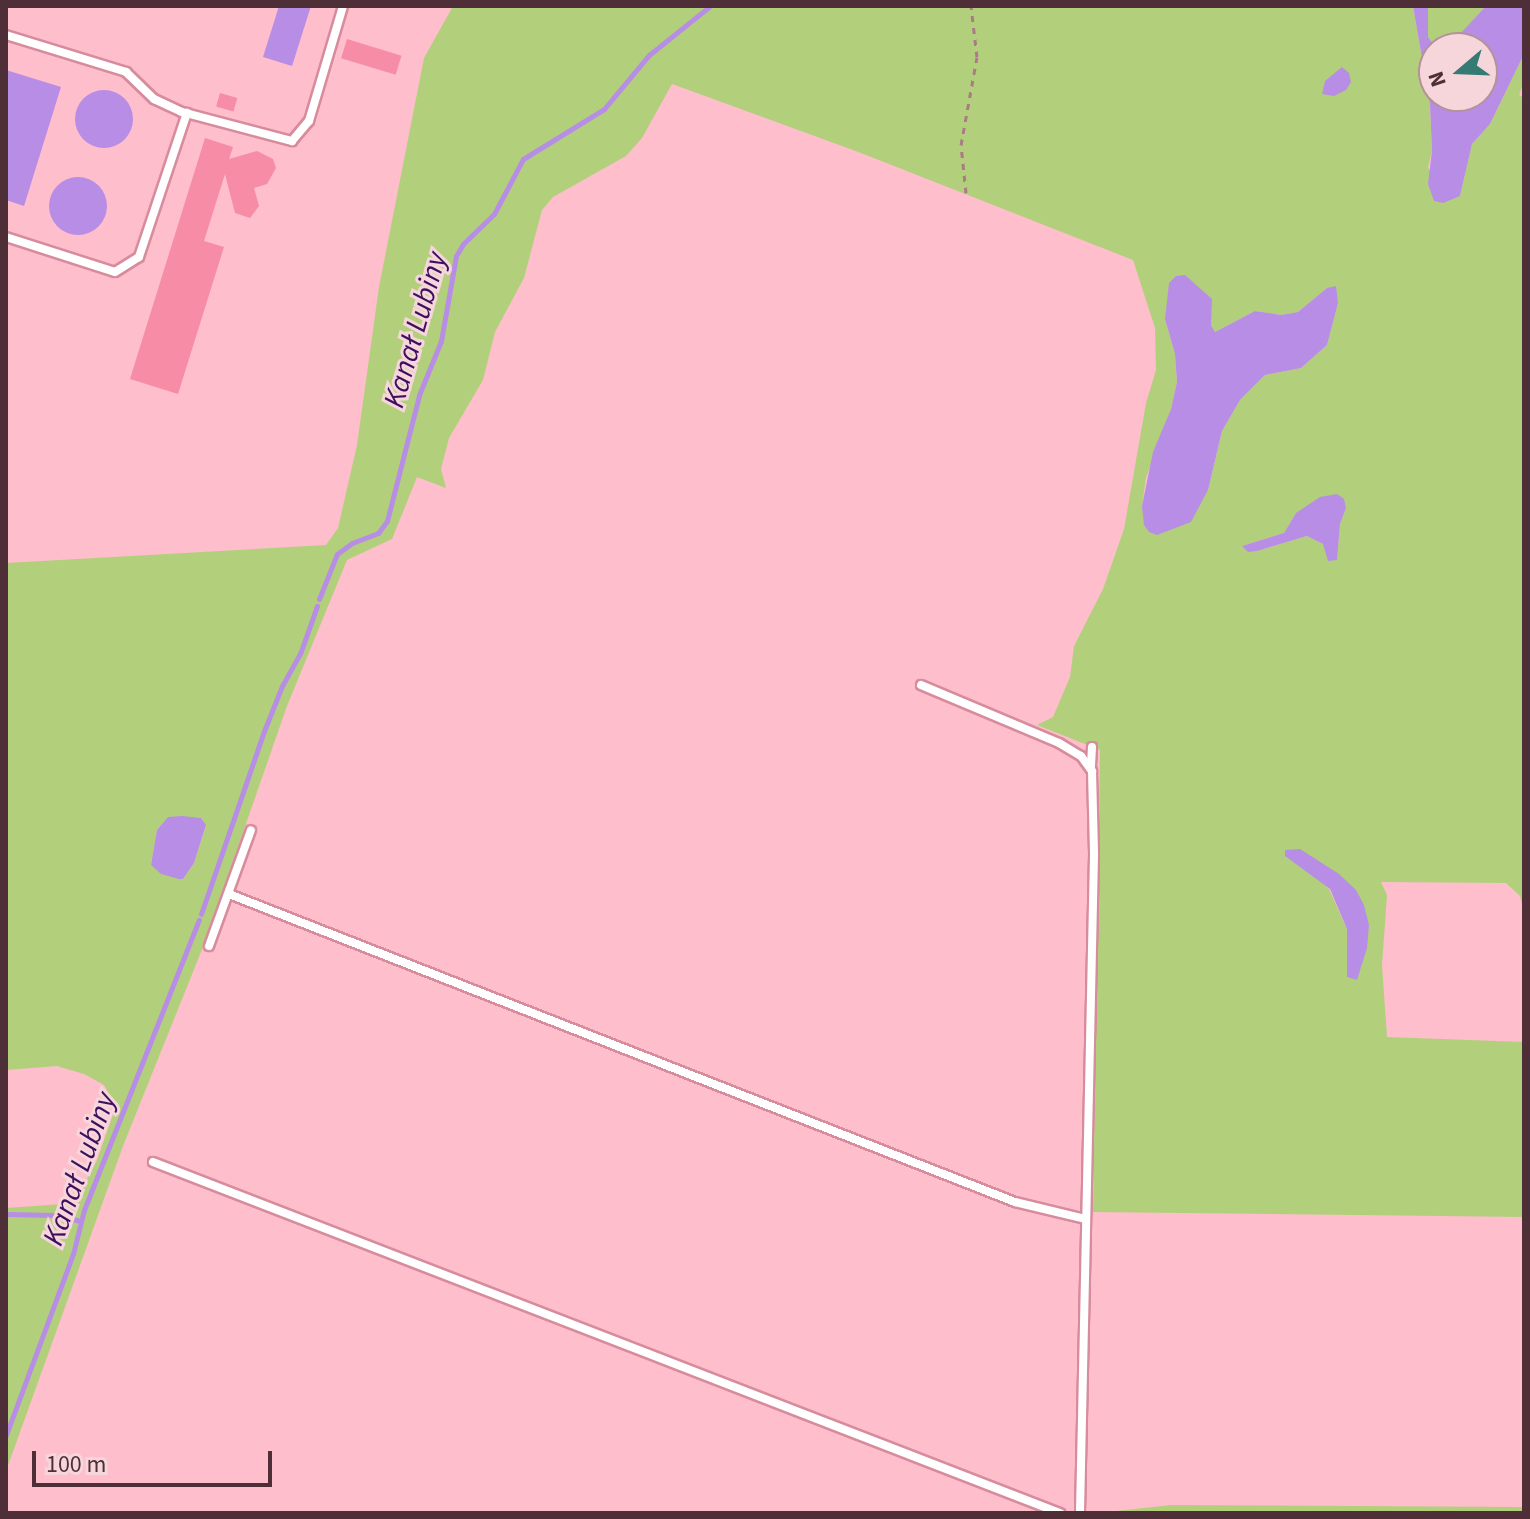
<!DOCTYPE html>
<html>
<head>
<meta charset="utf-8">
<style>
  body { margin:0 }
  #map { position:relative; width:1530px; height:1519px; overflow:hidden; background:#febecb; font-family:"Source Sans 3",sans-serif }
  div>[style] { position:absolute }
  .green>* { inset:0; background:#b2d07b }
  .water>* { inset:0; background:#b78de5 }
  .round { border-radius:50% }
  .stream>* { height:5px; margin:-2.5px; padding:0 2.5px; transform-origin:2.5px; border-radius:2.5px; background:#b78de5 }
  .building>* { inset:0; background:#f68ca6; transform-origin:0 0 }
  .path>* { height:3px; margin-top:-1.5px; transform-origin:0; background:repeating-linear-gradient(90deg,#ab7a85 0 6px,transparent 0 12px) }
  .roads { filter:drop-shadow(2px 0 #d78b9c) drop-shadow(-2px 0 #d78b9c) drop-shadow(0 2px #d78b9c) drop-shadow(0 -2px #d78b9c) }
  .service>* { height:8px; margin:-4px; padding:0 4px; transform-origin:4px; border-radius:4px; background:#fff }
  span { translate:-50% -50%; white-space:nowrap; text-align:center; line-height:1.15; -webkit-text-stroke:6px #f6d5db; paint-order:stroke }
  .water-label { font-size:30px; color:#3c105e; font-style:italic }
  .frame { position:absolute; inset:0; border:8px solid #4f2f37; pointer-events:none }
  .north { position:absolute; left:1418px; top:32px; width:80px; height:80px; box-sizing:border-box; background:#f6d5db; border:2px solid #b39399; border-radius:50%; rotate:251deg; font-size:22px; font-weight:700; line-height:32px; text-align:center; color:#4f2f37 }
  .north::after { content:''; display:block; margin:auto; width:28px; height:36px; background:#357b73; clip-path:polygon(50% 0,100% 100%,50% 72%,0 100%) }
  .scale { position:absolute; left:32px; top:1451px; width:240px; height:36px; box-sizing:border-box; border:4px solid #4f2f37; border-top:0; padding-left:10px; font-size:24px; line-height:28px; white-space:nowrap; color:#4f2f37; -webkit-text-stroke:6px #f6d5db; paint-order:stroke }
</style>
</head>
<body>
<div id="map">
  <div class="green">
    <div style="clip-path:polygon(evenodd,453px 6px,1413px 6px,1430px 104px,1432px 151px,1428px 168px,1460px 196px,1472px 144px,1490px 124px,1524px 54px,1524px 82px,1519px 95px,1524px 98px,1524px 911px,1520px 896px,1506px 883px,1381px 882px,1387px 895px,1382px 965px,1387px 1037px,1524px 1042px,1524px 1217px,1093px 1212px,1100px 750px,1037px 725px,1053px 717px,1070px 677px,1074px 646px,1103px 589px,1124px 529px,1146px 403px,1156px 370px,1155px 328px,1133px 260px,861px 153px,672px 84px,642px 138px,626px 156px,553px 197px,542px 210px,524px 278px,495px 332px,483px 380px,449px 438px,441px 469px,446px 488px,417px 477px,392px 539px,347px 560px,287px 706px,203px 947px,123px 1146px,6px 1471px,6px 1208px,63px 1204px,78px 1196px,97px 1160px,116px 1106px,104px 1085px,84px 1074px,57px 1066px,6px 1070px,6px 563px,326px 545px,338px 528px,357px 445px,379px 287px,424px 58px,453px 6px,1327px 288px,1338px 303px,1327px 345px,1301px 368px,1265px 375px,1240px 400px,1222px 431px,1208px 490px,1149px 532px,1142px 506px,1146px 478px,1171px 409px,1177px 382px,1175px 354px,1165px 319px,1211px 325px,1215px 332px,1255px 311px,1281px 315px,1298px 312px,1327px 288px,453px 6px,1346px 508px,1340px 524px,1337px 560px,1323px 544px,1307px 536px,1257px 551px,1242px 546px,1284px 533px,1296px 513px,1346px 508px,453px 6px,168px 817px,201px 818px,206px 826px,194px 863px,183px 879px,151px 865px,157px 830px,168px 817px,453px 6px,1293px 865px,1356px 890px,1369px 925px,1361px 968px,1347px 976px,1347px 929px,1329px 889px,1313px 873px,1293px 865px)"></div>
    <div style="clip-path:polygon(1428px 6px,1486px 6px,1448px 48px,1436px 48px,1428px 37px)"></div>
    <div style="clip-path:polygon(1171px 1505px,1524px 1507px,1524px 1513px,1098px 1513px)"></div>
  </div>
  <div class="water">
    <div style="clip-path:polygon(279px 6px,311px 6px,292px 66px,263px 57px)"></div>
    <div style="clip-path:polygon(1413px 6px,1428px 6px,1428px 37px,1436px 48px,1434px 96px,1482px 96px,1482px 48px,1447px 48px,1486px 6px,1524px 6px,1524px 54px,1490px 124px,1472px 144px,1460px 196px,1443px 203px,1434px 201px,1428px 184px,1432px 151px,1430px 104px)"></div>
    <div style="clip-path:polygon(1342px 67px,1349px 73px,1351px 82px,1346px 90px,1334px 96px,1322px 94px,1325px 81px)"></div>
    <div style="clip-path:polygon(6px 70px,61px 87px,24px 206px,6px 200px)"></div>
    <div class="round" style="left:75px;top:90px;width:58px;height:58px"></div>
    <div class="round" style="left:49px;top:177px;width:58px;height:58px"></div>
    <div style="clip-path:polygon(1185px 275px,1212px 299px,1211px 325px,1215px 332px,1255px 311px,1281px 315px,1298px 312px,1327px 288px,1336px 286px,1338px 303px,1327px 345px,1301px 368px,1265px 375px,1240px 400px,1222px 431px,1208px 490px,1191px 522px,1157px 535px,1149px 532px,1144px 525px,1142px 506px,1153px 452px,1171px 409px,1177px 382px,1175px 354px,1165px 319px,1169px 283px,1176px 276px)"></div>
    <div style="clip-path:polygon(1337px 494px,1344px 499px,1346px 508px,1340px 524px,1337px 560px,1328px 561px,1323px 544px,1307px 536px,1257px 551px,1248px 552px,1242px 546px,1284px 533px,1296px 513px,1320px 497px)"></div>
    <div style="clip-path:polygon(182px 816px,201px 818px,206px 825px,194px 863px,183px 879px,179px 879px,161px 874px,151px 865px,157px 830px,168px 817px)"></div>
    <div style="clip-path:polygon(1300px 849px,1339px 874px,1356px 890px,1364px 905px,1369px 925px,1367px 948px,1357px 980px,1347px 977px,1347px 929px,1330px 889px,1285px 856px,1285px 850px)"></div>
  </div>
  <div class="stream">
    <div style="left:319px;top:599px;width:48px;rotate:-68.2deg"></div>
    <div style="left:337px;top:554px;width:19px;rotate:-36deg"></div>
    <div style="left:352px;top:543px;width:28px;rotate:-21deg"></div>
    <div style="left:378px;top:533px;width:15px;rotate:-53deg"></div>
    <div style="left:387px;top:521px;width:130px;rotate:-75.7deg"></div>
    <div style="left:419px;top:395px;width:58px;rotate:-67.8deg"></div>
    <div style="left:441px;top:341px;width:86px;rotate:-80deg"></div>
    <div style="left:456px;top:256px;width:14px;rotate:-60deg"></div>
    <div style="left:463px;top:244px;width:43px;rotate:-44.1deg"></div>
    <div style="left:494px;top:214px;width:62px;rotate:-62.2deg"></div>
    <div style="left:523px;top:159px;width:95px;rotate:-31.7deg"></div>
    <div style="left:604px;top:109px;width:70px;rotate:-50.2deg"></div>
    <div style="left:649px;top:55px;width:78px;rotate:-38.8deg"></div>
    <div style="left:201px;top:914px;width:194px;rotate:-71deg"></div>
    <div style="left:264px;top:731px;width:48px;rotate:-68.2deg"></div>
    <div style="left:282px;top:686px;width:37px;rotate:-61deg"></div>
    <div style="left:300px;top:654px;width:51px;rotate:-70.5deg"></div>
    <div style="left:6px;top:1214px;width:50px;rotate:1.1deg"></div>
    <div style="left:56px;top:1215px;width:25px;rotate:14deg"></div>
    <div style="left:6px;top:1435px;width:193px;rotate:-69.7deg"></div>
    <div style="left:73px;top:1254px;width:45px;rotate:-76deg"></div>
    <div style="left:84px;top:1210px;width:312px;rotate:-68.4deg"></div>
  </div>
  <div class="building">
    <div style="left:347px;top:39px;width:57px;height:20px;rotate:17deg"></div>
    <div style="left:220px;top:93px;width:18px;height:14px;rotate:16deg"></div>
    <div style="clip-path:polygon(205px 138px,233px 147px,229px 159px,257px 151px,273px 159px,276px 168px,267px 184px,254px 188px,259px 206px,250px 218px,235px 213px,225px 174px,204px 241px,224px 247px,178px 394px,130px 379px)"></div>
  </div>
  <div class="path">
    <div style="left:966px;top:193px;width:48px;rotate:-95.9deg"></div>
    <div style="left:961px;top:145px;width:89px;rotate:-79.7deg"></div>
    <div style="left:977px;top:57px;width:51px;rotate:-96.7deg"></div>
  </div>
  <div class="roads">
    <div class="service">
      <div style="left:6px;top:35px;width:126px;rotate:17.1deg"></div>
      <div style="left:126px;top:72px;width:39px;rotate:44deg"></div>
      <div style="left:154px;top:99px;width:31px;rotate:25deg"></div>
      <div style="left:182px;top:112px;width:114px;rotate:14.8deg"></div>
      <div style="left:292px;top:141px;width:26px;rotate:-50deg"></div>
      <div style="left:309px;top:121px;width:120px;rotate:-73.5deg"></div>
      <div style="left:6px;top:237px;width:114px;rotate:17.8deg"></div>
      <div style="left:115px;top:272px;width:28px;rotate:-32deg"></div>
      <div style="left:139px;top:257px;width:152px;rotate:-71.6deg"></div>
      <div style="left:921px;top:685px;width:150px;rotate:22.8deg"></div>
      <div style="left:1059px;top:743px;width:26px;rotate:31deg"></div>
      <div style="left:1081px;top:756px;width:19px;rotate:54deg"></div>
      <div style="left:1092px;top:771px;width:84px;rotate:88.6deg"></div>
      <div style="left:1094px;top:855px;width:658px;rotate:91.22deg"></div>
      <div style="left:1091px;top:766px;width:19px;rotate:-87deg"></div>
      <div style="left:229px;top:894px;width:844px;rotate:21.4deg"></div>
      <div style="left:1015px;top:1202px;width:73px;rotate:13.5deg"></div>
      <div style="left:209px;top:946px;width:123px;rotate:-70.1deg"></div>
      <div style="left:153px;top:1162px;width:973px;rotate:21.16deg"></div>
    </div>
  </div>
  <div class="water-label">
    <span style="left:416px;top:330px;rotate:-74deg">Kanał Lubiny</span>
    <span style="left:80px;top:1169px;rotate:-70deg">Kanał Lubiny</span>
  </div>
  <div class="frame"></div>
  <div class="north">N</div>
  <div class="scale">100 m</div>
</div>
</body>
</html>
